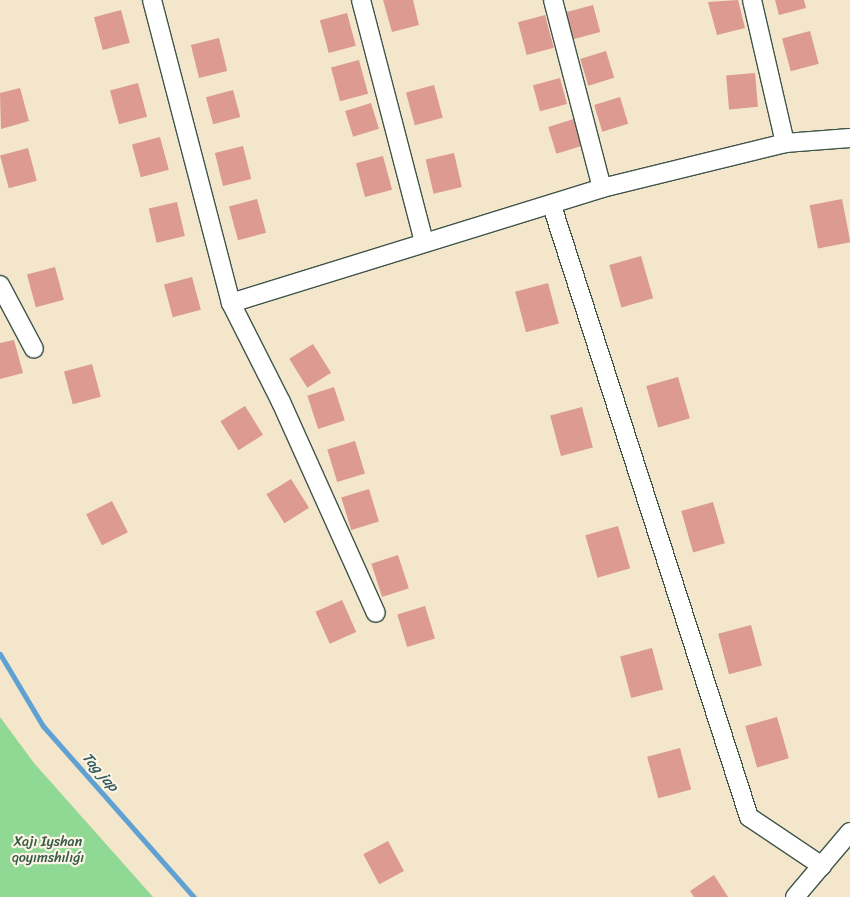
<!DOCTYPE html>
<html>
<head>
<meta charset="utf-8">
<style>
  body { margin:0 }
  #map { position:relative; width:850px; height:897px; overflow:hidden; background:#f3e6cb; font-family:Sriracha,sans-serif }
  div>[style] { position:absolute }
  .green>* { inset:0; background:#90d994 }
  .stream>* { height:5px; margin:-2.5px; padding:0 2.5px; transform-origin:2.5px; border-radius:2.5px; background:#60a1d3 }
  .building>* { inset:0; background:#dc9a91; transform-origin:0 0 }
  .roads { filter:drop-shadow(1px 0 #3f564b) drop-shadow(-1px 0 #3f564b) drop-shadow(0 1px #3f564b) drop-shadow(0 -1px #3f564b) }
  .minor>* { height:18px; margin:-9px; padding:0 9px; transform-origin:9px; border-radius:9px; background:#fff }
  span { translate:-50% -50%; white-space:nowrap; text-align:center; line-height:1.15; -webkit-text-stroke:4.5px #fcf5e5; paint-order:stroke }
  .park-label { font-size:14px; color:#365c47 }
  .water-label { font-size:15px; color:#325b64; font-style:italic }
</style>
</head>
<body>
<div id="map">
  <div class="green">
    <div style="clip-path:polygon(0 717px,34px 763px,153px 897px,0 897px)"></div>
  </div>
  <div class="stream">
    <div style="left:0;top:654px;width:84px;rotate:59.2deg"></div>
    <div style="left:43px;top:726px;width:228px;rotate:48.6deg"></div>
  </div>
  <div class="building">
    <div style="clip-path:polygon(383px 0,413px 0,419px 25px,392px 32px)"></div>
    <div style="clip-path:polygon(738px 0,745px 28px,717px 35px,708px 2px)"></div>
    <div style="clip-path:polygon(775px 0,804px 0,806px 8px,779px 15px)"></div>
    <div style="left:593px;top:5px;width:28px;height:28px;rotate:75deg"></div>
    <div style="left:121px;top:10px;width:34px;height:28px;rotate:75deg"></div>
    <div style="left:347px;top:13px;width:34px;height:28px;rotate:75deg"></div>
    <div style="left:545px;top:15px;width:34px;height:28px;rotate:75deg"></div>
    <div style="left:810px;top:31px;width:34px;height:29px;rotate:75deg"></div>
    <div style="left:219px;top:38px;width:34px;height:29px;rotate:76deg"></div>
    <div style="left:606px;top:51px;width:28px;height:27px;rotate:73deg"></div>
    <div style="left:359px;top:60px;width:35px;height:29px;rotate:75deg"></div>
    <div style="left:755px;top:73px;width:34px;height:29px;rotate:85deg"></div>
    <div style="left:560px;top:78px;width:27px;height:28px;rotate:75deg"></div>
    <div style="left:138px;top:83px;width:35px;height:29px;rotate:75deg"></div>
    <div style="left:434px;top:85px;width:34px;height:29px;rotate:75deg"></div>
    <div style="clip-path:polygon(20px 88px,29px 121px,1px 129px,0 93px)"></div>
    <div style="left:233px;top:90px;width:28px;height:28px;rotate:75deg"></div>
    <div style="left:620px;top:97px;width:28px;height:27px;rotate:73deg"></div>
    <div style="left:371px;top:103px;width:27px;height:27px;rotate:73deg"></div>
    <div style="left:574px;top:119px;width:28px;height:27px;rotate:73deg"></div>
    <div style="left:160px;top:137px;width:34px;height:29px;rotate:75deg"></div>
    <div style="left:243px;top:146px;width:34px;height:29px;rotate:76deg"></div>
    <div style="left:28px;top:148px;width:34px;height:29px;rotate:75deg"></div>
    <div style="left:454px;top:153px;width:35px;height:29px;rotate:77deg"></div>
    <div style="left:383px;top:156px;width:35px;height:28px;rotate:75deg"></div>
    <div style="left:257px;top:199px;width:35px;height:29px;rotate:75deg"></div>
    <div style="left:842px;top:199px;width:44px;height:33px;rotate:79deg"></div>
    <div style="left:177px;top:202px;width:35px;height:29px;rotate:77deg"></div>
    <div style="left:641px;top:256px;width:44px;height:33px;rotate:74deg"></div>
    <div style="left:55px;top:267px;width:34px;height:29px;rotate:75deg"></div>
    <div style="left:192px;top:277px;width:34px;height:29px;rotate:75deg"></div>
    <div style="left:548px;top:283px;width:42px;height:34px;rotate:75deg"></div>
    <div style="clip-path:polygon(14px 340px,23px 373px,0 379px,0 343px)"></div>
    <div style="left:313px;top:344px;width:34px;height:28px;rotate:58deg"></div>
    <div style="left:92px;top:364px;width:34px;height:29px;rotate:75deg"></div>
    <div style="left:678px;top:377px;width:43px;height:33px;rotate:74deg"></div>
    <div style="left:334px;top:387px;width:35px;height:28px;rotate:72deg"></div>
    <div style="left:245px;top:406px;width:34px;height:29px;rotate:58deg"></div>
    <div style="left:582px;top:407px;width:42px;height:33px;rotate:75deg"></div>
    <div style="left:355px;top:441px;width:34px;height:29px;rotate:73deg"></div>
    <div style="left:291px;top:479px;width:34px;height:29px;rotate:58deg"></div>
    <div style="left:369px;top:489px;width:34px;height:29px;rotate:73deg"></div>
    <div style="left:112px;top:501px;width:35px;height:29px;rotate:63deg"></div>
    <div style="left:713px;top:502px;width:43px;height:33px;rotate:74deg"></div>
    <div style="left:618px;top:526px;width:44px;height:34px;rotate:74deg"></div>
    <div style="left:398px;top:555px;width:35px;height:28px;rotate:72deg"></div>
    <div style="left:342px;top:600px;width:35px;height:29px;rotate:66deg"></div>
    <div style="left:425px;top:606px;width:34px;height:29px;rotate:73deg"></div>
    <div style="left:751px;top:625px;width:42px;height:34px;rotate:75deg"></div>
    <div style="left:652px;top:648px;width:43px;height:33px;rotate:75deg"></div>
    <div style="left:777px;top:717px;width:43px;height:33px;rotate:74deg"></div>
    <div style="left:680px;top:748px;width:43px;height:34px;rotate:75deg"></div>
    <div style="left:388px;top:841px;width:34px;height:28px;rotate:62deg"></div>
    <div style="clip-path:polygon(714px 875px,728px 897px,694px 897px,690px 891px)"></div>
  </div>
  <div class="roads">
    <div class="minor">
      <div style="left:152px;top:0;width:313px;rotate:75.4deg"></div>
      <div style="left:231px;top:303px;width:111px;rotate:63.2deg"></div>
      <div style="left:281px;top:402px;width:231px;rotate:65.8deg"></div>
      <div style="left:361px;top:0;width:249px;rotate:75.4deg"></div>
      <div style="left:553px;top:0;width:194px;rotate:75.4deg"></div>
      <div style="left:752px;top:0;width:147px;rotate:77deg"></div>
      <div style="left:552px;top:206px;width:642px;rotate:72.13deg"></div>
      <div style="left:749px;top:817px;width:88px;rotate:33.9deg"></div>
      <div style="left:0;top:285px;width:72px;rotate:62deg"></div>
      <div style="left:231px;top:303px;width:388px;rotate:-17.2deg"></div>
      <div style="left:602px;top:188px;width:188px;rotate:-13.8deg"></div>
      <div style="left:785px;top:143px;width:65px;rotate:-4.4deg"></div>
      <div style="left:795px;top:897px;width:85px;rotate:-49.8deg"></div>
    </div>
  </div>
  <div class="park-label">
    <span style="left:48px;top:850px">Xajı Iyshan<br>qoyımshılıǵı</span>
  </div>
  <div class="water-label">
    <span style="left:100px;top:772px;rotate:49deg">Tag jap</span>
  </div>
</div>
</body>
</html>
